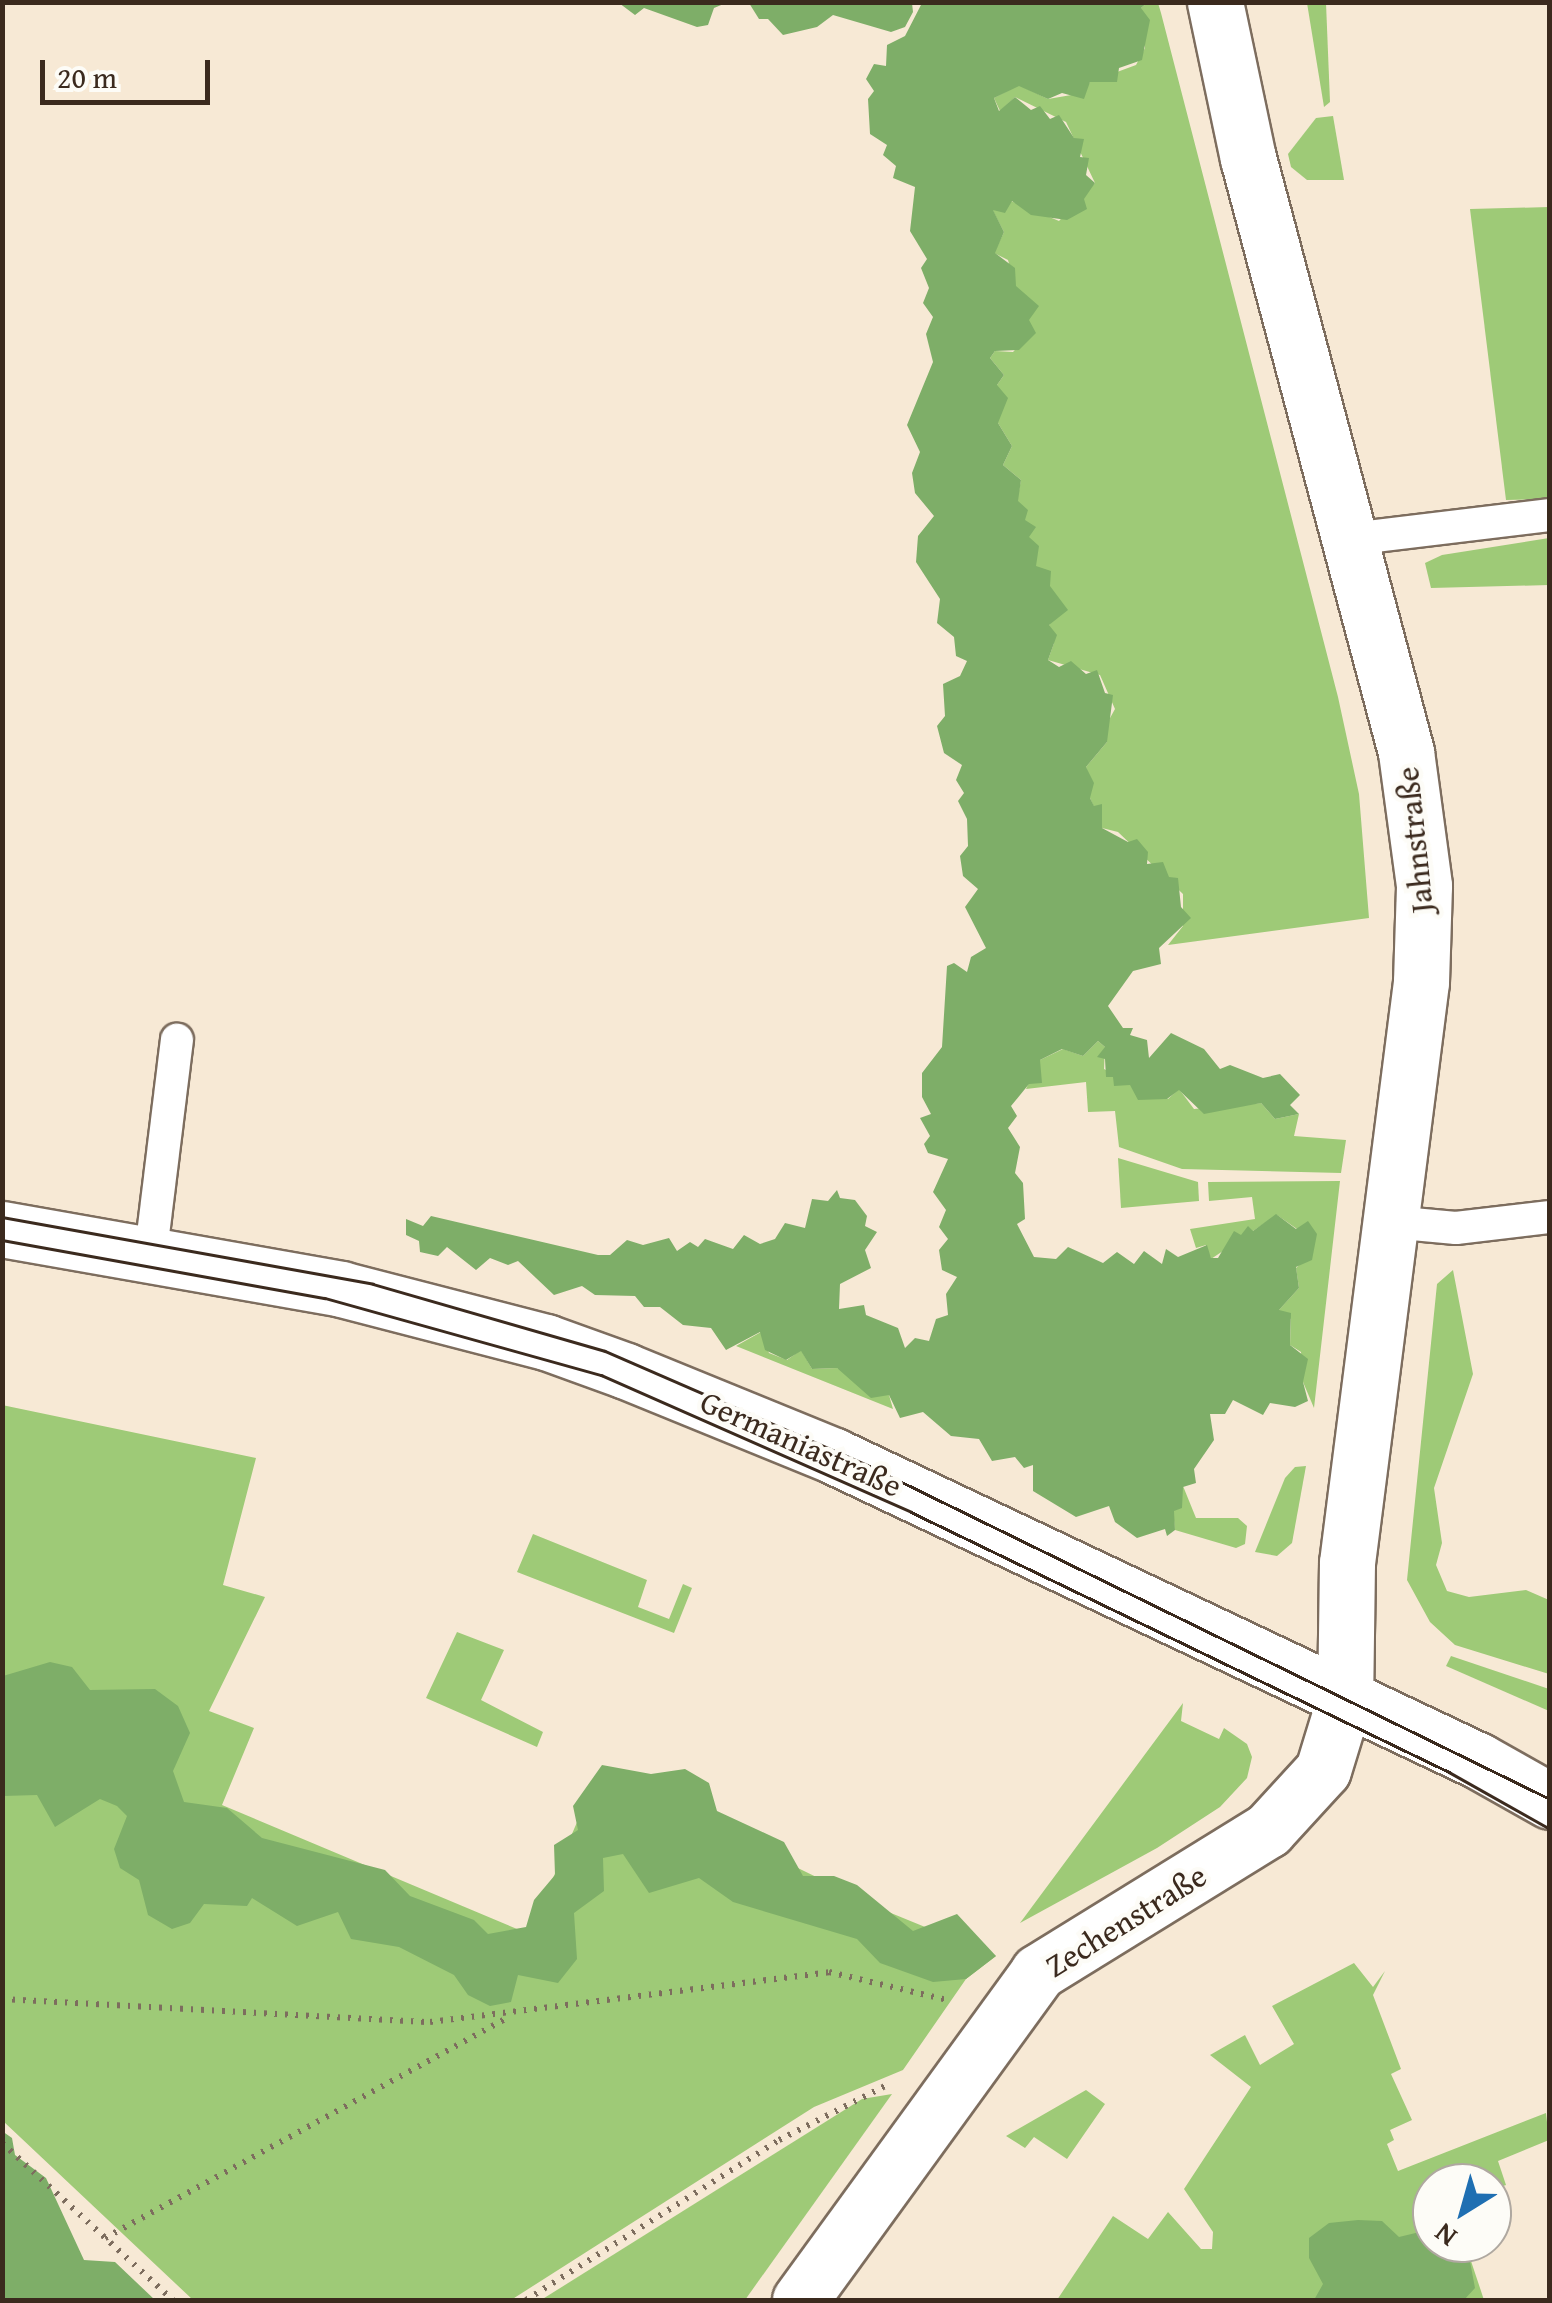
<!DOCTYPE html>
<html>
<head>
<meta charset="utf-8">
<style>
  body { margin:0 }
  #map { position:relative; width:1552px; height:2303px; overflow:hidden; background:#f7e9d5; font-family:"Gentium Book Plus",serif }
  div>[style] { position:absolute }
  .green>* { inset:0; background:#9eca77 }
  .forest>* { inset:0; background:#7eae68 }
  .path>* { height:6px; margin-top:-3px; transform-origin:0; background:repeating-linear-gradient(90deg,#7d6d5e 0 2.5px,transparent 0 10.5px) }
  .roads { filter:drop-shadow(2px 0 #7d6d5e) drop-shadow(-2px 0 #7d6d5e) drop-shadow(0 2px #7d6d5e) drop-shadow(0 -2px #7d6d5e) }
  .service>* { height:32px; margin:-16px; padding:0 16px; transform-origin:16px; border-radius:16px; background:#fff }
  .minor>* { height:55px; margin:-27.5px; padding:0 27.5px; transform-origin:27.5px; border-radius:27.5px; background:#fff }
  .secondary>* { height:55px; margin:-27.5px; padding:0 27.5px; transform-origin:27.5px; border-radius:27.5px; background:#fff }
  .tram>* { height:2.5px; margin:-1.25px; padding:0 1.25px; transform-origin:1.25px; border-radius:1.25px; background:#3b2a1e }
  span { translate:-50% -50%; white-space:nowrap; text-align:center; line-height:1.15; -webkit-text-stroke:9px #fdfcf7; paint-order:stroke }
  .street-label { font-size:32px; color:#3b2a1e }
  .frame { position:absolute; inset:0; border:5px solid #3b2a1e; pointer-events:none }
  .north { position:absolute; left:1412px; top:2163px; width:100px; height:100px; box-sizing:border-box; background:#fdfcf7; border:2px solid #afa8a0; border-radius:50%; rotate:217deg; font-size:28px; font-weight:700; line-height:40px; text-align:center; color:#3b2a1e }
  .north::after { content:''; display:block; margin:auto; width:35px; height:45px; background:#1f6fb2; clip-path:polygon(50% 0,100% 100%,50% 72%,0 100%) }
  .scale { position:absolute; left:40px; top:60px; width:170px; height:45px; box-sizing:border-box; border:5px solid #3b2a1e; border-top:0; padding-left:12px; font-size:30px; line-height:35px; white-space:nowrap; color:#3b2a1e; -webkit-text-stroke:8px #fdfcf7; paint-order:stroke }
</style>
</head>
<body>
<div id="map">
  <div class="green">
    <div style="clip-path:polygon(1147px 3px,1158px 3px,1161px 13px,1338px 697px,1359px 794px,1369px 918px,1168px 945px,1183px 926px,1183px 894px,1118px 832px,1102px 828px,1101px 805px,1094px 807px,1090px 798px,1086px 767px,1107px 742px,1104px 729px,1115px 709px,1100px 675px,1048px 660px,1054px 643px,1049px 625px,1062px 605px,1036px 567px,1017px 501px,1021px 480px,1003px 465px,1012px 446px,998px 423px,997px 385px,1004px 375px,990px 358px,995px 351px,1013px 352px,1029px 335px,1008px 260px,994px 253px,1004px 232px,992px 209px,1011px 201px,1059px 221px,1095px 183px,1066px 122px,1015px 97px,1000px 111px,994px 98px,1019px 85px,1048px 99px,1083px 93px,1090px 82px,1136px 65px,1145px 48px,1141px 8px)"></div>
    <div style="clip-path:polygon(1307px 3px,1326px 3px,1330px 102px,1324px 107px)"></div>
    <div style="clip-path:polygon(1333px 116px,1344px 180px,1307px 180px,1291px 167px,1288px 154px,1316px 118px)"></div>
    <div style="clip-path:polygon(1549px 207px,1549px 499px,1506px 500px,1470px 209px)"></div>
    <div style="clip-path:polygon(1549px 538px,1549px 585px,1431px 588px,1425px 563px,1442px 555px)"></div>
    <div style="clip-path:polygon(1098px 1041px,1105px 1047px,1104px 1069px,1154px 1095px,1168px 1099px,1179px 1089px,1194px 1109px,1261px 1103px,1275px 1119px,1299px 1114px,1294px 1136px,1346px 1140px,1341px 1173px,1182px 1169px,1119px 1147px,1115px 1111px,1088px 1112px,1086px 1082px,1026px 1089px,1040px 1060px,1063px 1049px,1083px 1056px)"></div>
    <div style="clip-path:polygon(1118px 1158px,1198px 1182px,1199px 1201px,1121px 1208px)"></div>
    <div style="clip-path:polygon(1340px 1181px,1314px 1408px,1303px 1382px,1301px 1352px,1290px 1345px,1291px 1319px,1278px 1311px,1299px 1288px,1296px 1268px,1304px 1261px,1297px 1229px,1277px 1215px,1211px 1259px,1206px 1245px,1196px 1248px,1190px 1229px,1255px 1219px,1252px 1197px,1209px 1201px,1208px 1182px)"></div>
    <div style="clip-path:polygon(1453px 1270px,1473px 1374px,1434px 1488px,1442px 1543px,1436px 1565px,1447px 1591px,1469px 1597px,1526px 1590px,1549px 1600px,1549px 1674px,1455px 1645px,1430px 1622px,1407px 1580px,1437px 1284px)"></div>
    <div style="clip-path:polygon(761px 1332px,769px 1353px,787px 1360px,801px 1350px,812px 1369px,837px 1368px,889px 1395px,893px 1409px,736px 1346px)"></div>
    <div style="clip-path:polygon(2px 1405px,256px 1458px,223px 1585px,265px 1597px,209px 1711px,254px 1728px,222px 1805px,529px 1934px,599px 1771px,886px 1911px,996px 1956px,966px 1979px,903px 2070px,814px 2107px,511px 2300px,193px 2300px,3px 2121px)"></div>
    <div style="clip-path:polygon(1306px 1466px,1292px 1543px,1277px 1556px,1255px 1552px,1285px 1478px,1295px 1467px)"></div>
    <div style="clip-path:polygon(1183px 1486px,1196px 1518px,1238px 1518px,1247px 1526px,1245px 1544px,1236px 1548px,1175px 1530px,1173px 1511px)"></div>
    <div style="clip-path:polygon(533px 1534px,647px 1580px,638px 1607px,669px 1619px,683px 1584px,692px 1588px,674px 1633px,517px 1572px)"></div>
    <div style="clip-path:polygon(457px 1632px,504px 1650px,481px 1700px,543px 1732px,537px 1747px,426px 1698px)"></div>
    <div style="clip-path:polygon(1451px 1656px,1549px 1689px,1549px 1711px,1446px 1666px)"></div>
    <div style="clip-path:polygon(1183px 1703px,1181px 1721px,1219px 1739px,1224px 1728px,1247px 1744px,1252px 1757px,1247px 1778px,1220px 1807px,1157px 1848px,1020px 1923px)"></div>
    <div style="clip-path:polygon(1354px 1963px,1373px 1987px,1385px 1971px,1373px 1995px,1401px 2069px,1391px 2074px,1412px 2120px,1390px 2130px,1394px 2140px,1387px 2144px,1398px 2171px,1546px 2113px,1549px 2140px,1498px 2161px,1506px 2185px,1492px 2190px,1492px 2183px,1432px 2183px,1432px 2243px,1479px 2243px,1471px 2261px,1484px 2300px,1057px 2300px,1113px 2216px,1148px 2239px,1168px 2212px,1201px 2249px,1212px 2249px,1213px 2232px,1184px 2189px,1251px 2087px,1210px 2055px,1245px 2035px,1260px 2065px,1294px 2044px,1272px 2006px)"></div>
    <div style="clip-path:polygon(1086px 2090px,1105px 2104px,1067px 2159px,1034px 2137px,1025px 2148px,1006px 2136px)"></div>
    <div style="clip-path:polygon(892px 2094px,745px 2300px,541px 2300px,862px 2099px)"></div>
  </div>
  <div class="forest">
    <div style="clip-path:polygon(619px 3px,726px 3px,714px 8px,708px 25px,697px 27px,644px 8px,635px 15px)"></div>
    <div style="clip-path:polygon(749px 3px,912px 3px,913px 12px,905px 27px,891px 32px,833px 15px,817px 27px,783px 35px,768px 19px,759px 19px)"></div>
    <div style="clip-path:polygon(922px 3px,1147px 3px,1141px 8px,1150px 20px,1142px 60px,1119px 68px,1117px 82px,1090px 82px,1084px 99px,1062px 93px,1048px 99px,1019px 86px,994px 98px,999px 111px,1015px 97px,1031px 110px,1040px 106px,1050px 119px,1059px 115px,1074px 138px,1084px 139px,1080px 157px,1089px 158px,1086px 175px,1095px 183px,1084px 199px,1087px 209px,1067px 220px,1031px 215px,1012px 201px,1005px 213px,993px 210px,1004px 232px,995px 253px,1015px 268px,1016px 286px,1039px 306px,1029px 320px,1036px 333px,1019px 350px,995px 351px,990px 358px,1004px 375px,997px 385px,1008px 398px,998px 423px,1012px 446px,1003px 465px,1021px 480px,1018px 501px,1028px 510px,1025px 520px,1036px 527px,1029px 537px,1039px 546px,1036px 566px,1051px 571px,1050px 586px,1068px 610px,1049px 625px,1057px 635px,1048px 660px,1059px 667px,1071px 661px,1086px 674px,1097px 670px,1105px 693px,1113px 695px,1107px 742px,1086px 767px,1094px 783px,1090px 798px,1094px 806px,1102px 804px,1102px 828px,1128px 842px,1137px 839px,1148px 852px,1147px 864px,1163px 862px,1169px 877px,1178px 878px,1181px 907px,1191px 918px,1159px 948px,1161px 964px,1133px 971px,1108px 1006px,1123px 1028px,1133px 1028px,1130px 1035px,1147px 1040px,1149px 1058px,1171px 1033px,1204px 1049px,1220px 1069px,1230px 1065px,1263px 1078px,1280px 1074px,1300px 1095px,1290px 1105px,1299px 1114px,1275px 1119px,1261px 1103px,1204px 1114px,1179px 1090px,1167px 1099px,1138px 1100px,1130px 1085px,1114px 1086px,1113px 1077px,1106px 1077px,1105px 1059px,1097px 1057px,1105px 1047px,1098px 1041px,1083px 1056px,1062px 1049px,1040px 1060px,1042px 1083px,1029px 1084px,1011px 1106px,1017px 1116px,1008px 1128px,1020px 1147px,1015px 1173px,1023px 1183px,1025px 1219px,1017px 1224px,1034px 1257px,1056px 1259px,1068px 1247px,1103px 1263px,1117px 1252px,1134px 1264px,1144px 1251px,1162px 1264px,1166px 1249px,1178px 1257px,1207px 1245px,1211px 1258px,1218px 1258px,1234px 1231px,1241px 1235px,1248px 1226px,1253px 1231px,1276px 1214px,1296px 1229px,1308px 1221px,1317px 1234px,1312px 1260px,1296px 1267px,1299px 1288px,1279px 1310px,1291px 1313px,1290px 1345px,1308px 1359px,1303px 1382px,1308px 1401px,1295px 1407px,1270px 1403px,1263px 1415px,1233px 1400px,1225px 1414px,1210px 1414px,1214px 1440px,1194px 1469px,1196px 1483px,1183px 1487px,1182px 1508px,1174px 1511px,1175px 1530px,1167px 1536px,1165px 1529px,1137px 1538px,1115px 1522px,1109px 1506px,1076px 1517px,1033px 1491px,1033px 1465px,1024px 1468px,1015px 1457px,992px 1461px,979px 1439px,951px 1436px,923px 1412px,900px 1418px,889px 1395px,871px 1398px,837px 1368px,812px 1369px,801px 1351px,786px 1360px,765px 1350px,760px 1332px,726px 1350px,711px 1328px,683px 1325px,660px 1307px,644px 1307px,635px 1296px,595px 1295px,582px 1286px,554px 1295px,518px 1261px,508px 1265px,490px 1258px,476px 1270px,447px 1247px,438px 1256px,420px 1252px,419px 1241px,406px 1235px,406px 1219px,423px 1226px,431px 1216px,598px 1255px,610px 1255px,627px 1240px,643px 1245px,669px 1238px,677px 1251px,690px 1242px,698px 1247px,705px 1239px,733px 1249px,744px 1235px,760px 1244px,775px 1239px,785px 1223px,805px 1228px,812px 1199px,828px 1201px,837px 1190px,840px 1198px,855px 1200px,867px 1216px,865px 1226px,877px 1232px,865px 1250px,871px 1268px,840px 1284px,839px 1309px,864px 1305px,866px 1315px,898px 1328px,905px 1348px,915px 1338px,929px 1341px,936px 1319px,948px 1315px,946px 1294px,957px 1277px,942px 1270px,939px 1250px,948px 1239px,939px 1227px,946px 1210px,933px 1192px,948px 1159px,928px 1153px,924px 1144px,930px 1136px,920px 1118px,931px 1114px,922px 1097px,922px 1073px,942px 1047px,947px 966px,954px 963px,967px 972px,971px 957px,986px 948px,965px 907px,978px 889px,963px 876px,960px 856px,968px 846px,967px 819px,958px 801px,964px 793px,956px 780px,962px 765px,944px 753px,937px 726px,945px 716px,943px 684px,960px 676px,967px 661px,956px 656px,954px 637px,937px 623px,940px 599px,916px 562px,918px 536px,934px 516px,915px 493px,912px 473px,920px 452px,907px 425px,933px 362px,926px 334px,933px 317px,923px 303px,929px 288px,921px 268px,927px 259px,910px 231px,915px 187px,893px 178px,896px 166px,883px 155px,887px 145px,870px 134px,868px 99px,874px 91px,866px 79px,874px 64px,886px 66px,887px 45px,905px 36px)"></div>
    <div style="clip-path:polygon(50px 1662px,72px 1667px,90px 1690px,155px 1689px,178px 1706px,190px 1733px,173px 1771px,184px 1802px,227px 1808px,262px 1838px,385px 1870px,410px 1896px,474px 1920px,488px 1934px,526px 1927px,534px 1900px,555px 1875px,554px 1845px,578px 1830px,573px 1806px,602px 1765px,651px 1774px,685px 1769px,709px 1783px,717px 1811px,784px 1842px,803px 1876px,834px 1876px,857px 1885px,913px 1931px,957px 1914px,996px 1956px,966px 1979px,933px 1982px,880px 1963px,857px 1939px,733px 1902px,699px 1878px,649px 1893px,623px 1854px,603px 1858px,604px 1891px,574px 1913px,577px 1959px,558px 1983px,518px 1975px,511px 2002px,490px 2006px,468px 1995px,454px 1975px,399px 1947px,351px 1939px,338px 1912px,297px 1926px,252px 1898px,247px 1906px,204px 1904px,190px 1923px,172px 1929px,148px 1915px,139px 1880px,120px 1868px,114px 1849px,127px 1816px,117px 1806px,100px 1799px,55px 1827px,37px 1795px,3px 1796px,3px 1676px)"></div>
    <div style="clip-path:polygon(2px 2131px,12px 2138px,15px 2155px,46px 2178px,84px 2260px,115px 2262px,155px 2300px,3px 2300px)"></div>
    <div style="clip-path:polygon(1358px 2220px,1382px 2221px,1399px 2237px,1432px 2229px,1432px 2243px,1458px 2243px,1469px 2256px,1475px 2288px,1464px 2300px,1314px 2300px,1323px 2284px,1309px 2258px,1309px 2238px,1329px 2223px)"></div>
  </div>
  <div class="path">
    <div style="left:2px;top:1999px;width:429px;rotate:3.1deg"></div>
    <div style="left:430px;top:2022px;width:402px;rotate:-7.1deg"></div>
    <div style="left:829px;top:1972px;width:121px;rotate:13.3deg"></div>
    <div style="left:2px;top:2143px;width:232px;rotate:42.6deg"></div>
    <div style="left:105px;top:2238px;width:458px;rotate:-28.7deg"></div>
    <div style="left:526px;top:2300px;width:299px;rotate:-32.3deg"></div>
    <div style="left:779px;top:2140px;width:119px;rotate:-27deg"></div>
  </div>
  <div class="roads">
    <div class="service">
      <div style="left:1351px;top:539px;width:200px;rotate:-6.9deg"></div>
      <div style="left:1391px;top:1222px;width:65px;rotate:5.3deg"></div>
      <div style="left:1456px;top:1228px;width:95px;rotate:-6.7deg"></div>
      <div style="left:151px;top:1251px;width:213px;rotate:-83deg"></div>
    </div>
    <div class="minor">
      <div style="left:800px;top:2300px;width:405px;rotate:-54deg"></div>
      <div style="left:1038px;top:1972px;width:270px;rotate:-31.7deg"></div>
      <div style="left:1268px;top:1830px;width:81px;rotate:-47.5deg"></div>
      <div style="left:1323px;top:1770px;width:75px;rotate:-73deg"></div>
    </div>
    <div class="secondary">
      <div style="left:1215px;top:2px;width:159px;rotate:78.1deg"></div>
      <div style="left:1248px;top:158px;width:615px;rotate:75.1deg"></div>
      <div style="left:1406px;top:752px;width:135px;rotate:82.3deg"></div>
      <div style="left:1424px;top:886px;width:96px;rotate:91.8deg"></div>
      <div style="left:1421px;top:982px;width:586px;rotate:97.26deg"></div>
      <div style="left:1347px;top:1563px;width:135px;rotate:90.8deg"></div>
      <div style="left:2px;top:1229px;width:344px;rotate:10deg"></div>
      <div style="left:341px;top:1289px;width:212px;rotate:14.5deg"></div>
      <div style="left:546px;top:1342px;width:85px;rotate:19.9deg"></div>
      <div style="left:626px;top:1371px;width:225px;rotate:22.2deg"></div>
      <div style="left:834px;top:1456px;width:713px;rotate:25.31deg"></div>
      <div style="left:1479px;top:1761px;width:81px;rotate:29.4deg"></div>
    </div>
  </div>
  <div class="tram">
    <div style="left:2px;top:1217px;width:377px;rotate:10.2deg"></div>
    <div style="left:373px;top:1284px;width:241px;rotate:16.1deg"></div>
    <div style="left:605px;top:1351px;width:286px;rotate:23.5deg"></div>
    <div style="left:867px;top:1465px;width:760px;rotate:26.06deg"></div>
    <div style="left:2px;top:1240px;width:328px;rotate:10.2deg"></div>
    <div style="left:325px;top:1298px;width:287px;rotate:15.6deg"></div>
    <div style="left:601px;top:1375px;width:339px;rotate:23.8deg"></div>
    <div style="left:911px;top:1512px;width:598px;rotate:25.79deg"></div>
    <div style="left:1449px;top:1772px;width:116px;rotate:29.4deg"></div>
  </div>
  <div class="street-label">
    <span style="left:1415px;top:840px;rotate:-96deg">Jahnstraße</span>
    <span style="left:801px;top:1444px;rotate:24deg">Germaniastraße</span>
    <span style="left:1126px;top:1921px;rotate:-32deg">Zechenstraße</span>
  </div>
  <div class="frame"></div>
  <div class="north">N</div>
  <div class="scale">20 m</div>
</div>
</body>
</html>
